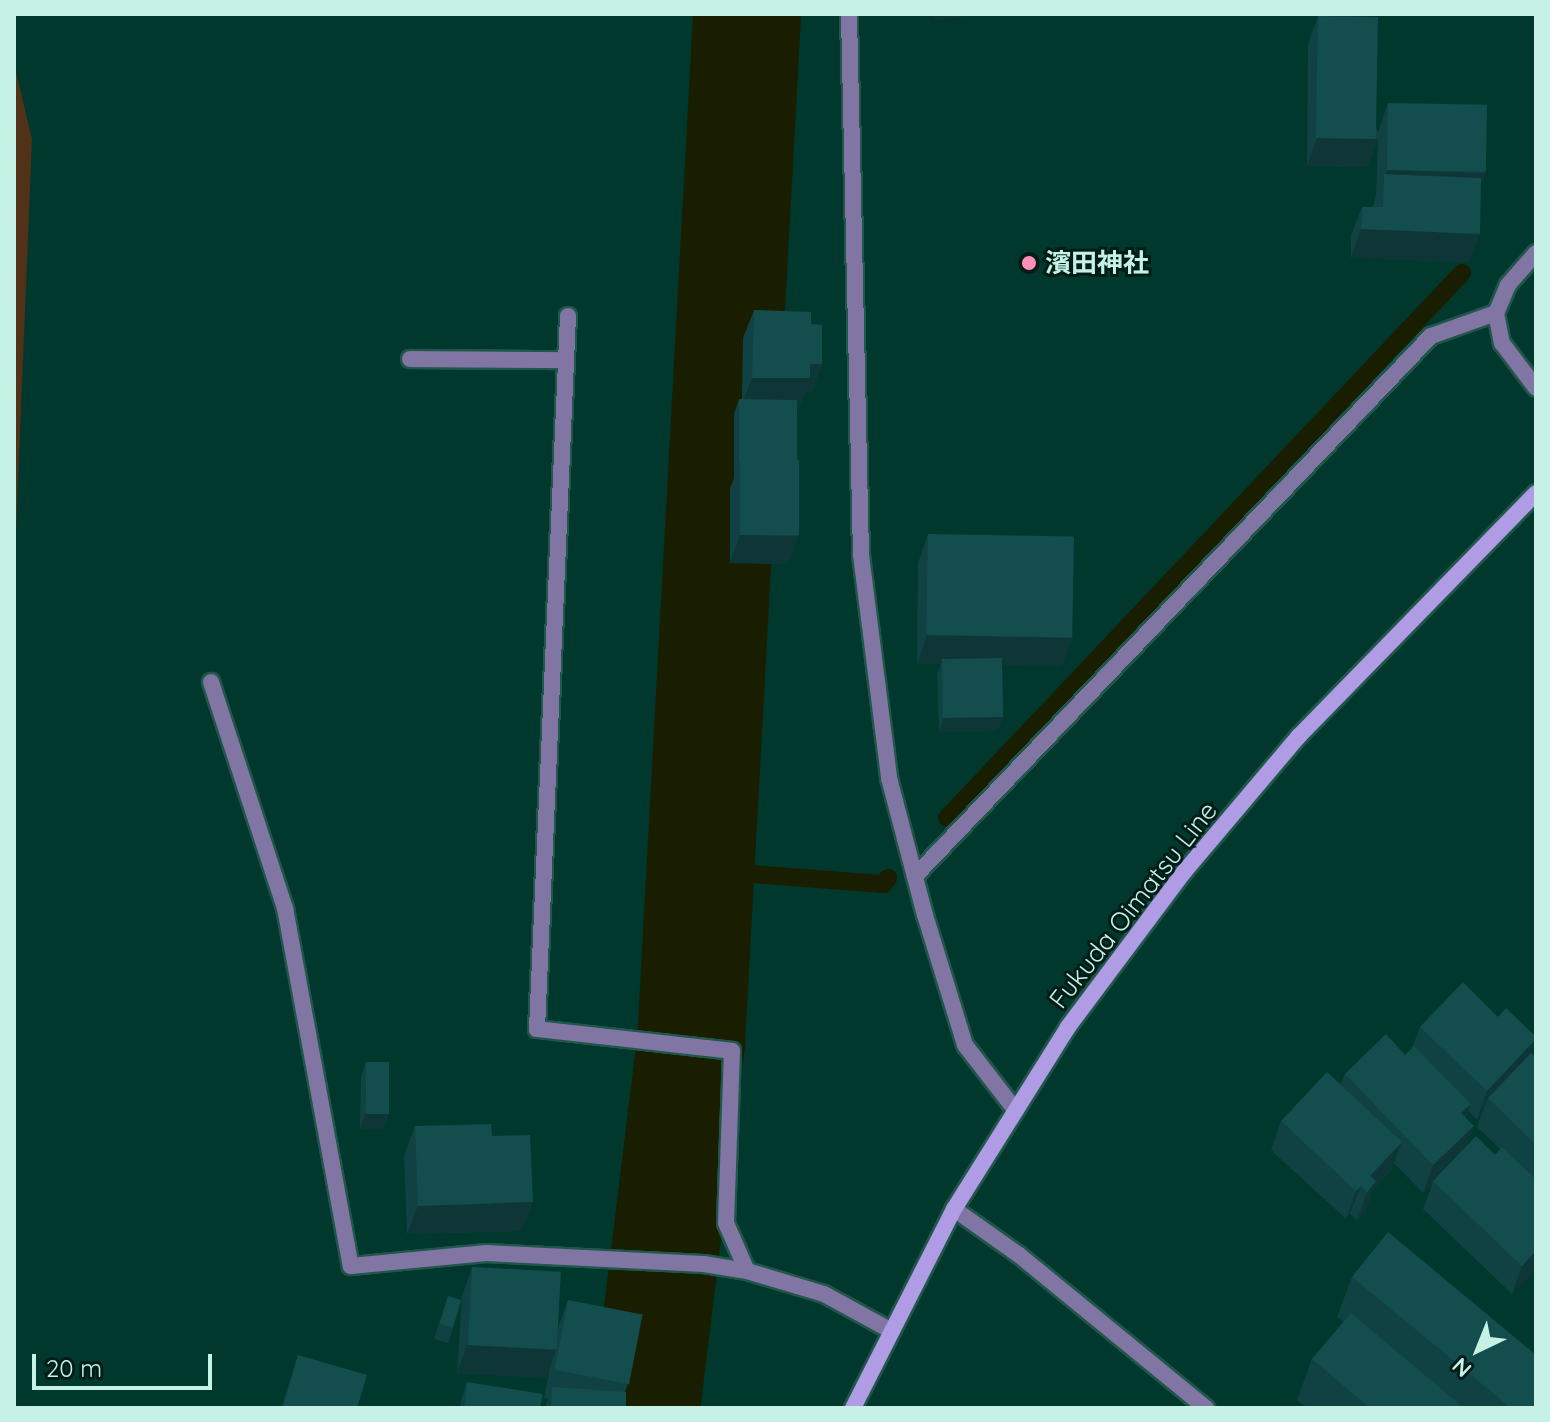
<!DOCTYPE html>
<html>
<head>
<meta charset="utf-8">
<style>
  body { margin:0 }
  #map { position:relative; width:1550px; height:1422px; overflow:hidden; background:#00382e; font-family:Quicksand,"Noto Sans JP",sans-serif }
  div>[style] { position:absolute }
  .green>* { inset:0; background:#513219 }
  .stream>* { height:18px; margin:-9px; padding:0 9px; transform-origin:9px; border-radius:9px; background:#191e00 }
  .river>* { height:108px; margin:-54px; padding:0 54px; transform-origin:54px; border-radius:54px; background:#191e00 }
  .roads { filter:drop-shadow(2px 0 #20564b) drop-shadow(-2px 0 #20564b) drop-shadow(0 2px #20564b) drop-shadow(0 -2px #20564b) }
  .minor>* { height:16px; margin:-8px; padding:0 8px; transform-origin:8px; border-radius:8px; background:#8175a3 }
  .secondary>* { height:16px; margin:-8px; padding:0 8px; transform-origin:8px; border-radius:8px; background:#b09ce5 }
  .wall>* { inset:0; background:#114243 }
  .shaded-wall>* { inset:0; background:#0e3637 }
  .building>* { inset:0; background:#144d4e; transform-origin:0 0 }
  .dots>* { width:22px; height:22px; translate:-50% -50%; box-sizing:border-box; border:4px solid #001d17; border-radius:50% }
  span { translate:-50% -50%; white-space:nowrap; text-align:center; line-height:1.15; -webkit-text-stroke:6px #001d17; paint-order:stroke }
  .poi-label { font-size:26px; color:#c6f2e6; font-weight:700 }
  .left { translate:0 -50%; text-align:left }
  .street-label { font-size:26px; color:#c6f2e6 }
  .frame { position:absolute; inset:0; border:16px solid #c6f2e6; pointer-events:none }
  .north { position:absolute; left:1438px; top:1310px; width:80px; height:80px; -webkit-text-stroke:6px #001d17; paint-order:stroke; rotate:223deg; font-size:22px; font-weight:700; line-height:32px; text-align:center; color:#c6f2e6 }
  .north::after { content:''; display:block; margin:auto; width:28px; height:36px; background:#c6f2e6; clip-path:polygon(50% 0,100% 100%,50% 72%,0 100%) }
  .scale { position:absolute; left:32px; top:1354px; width:180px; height:36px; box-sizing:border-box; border:4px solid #c6f2e6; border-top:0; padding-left:10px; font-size:24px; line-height:28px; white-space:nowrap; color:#c6f2e6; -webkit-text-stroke:6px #001d17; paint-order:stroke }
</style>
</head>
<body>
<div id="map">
  <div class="green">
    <div style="clip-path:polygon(14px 64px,32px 139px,14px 580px)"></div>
  </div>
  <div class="stream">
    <div style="left:947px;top:818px;width:750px;rotate:-46.62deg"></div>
    <div style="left:700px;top:870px;width:184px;rotate:4.4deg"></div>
    <div style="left:883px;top:884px;width:8px;rotate:-50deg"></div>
  </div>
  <div class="river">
    <div style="left:646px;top:1408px;width:368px;rotate:-83deg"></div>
    <div style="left:691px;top:1043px;width:1031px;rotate:-86.88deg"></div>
  </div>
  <div class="roads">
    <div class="minor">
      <div style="left:849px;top:14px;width:541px;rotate:88.73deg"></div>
      <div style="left:861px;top:555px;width:225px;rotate:82.8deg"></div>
      <div style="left:889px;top:778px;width:142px;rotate:75.3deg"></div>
      <div style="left:925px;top:915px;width:136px;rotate:72.9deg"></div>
      <div style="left:965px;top:1045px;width:83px;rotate:52.3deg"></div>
      <div style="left:1536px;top:253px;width:43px;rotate:131.2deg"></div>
      <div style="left:1508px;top:285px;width:30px;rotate:113deg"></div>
      <div style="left:1496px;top:313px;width:31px;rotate:79deg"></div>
      <div style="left:1502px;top:343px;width:56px;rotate:52.9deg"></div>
      <div style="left:568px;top:316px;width:714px;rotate:92.49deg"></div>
      <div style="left:537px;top:1029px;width:196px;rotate:6.4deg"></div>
      <div style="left:732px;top:1051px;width:172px;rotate:92deg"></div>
      <div style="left:726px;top:1223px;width:52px;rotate:66.4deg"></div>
      <div style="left:410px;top:359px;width:156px;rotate:0.4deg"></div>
      <div style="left:211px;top:682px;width:238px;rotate:71.9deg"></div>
      <div style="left:285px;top:908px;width:364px;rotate:79.6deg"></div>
      <div style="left:351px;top:1266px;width:136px;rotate:-5.5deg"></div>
      <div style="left:486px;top:1253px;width:218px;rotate:2.9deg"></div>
      <div style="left:704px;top:1264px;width:44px;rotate:9.2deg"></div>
      <div style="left:747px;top:1271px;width:80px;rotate:16.6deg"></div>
      <div style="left:824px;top:1294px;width:75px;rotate:28.6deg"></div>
      <div style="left:917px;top:874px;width:744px;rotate:-46.31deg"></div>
      <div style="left:1431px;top:336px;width:69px;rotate:-19.5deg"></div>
      <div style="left:954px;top:1209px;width:80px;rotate:35.3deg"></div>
      <div style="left:1019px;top:1255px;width:242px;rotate:39.3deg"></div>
    </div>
    <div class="secondary">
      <div style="left:853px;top:1408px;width:223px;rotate:-63.1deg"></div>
      <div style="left:954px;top:1209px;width:215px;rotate:-57.9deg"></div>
      <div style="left:1068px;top:1027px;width:194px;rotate:-53.2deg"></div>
      <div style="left:1184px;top:872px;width:178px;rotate:-49.8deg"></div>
      <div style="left:1299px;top:736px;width:339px;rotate:-45.7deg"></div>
    </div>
  </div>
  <div class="wall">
    <div style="clip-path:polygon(1318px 16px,1378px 132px,1388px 103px,1485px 173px,1481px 183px,1469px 262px,1351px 258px,1351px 235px,1362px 207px,1373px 207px,1376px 195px,1378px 139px,1367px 167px,1307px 166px,1308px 44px)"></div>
    <div style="clip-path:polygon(754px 310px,811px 324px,822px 364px,812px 392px,805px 392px,799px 407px,797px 407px,798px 536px,788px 564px,730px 563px,730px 488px,734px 478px,734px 414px,739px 399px,742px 399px,743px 338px)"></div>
    <div style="clip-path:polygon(928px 534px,1072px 638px,1062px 667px,1002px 665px,1003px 717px,998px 731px,939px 732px,937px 674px,941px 664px,917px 664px,918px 563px)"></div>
    <div style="clip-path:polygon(evenodd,1420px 1027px,1532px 1053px,1536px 1058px,1536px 1269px,1512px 1294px,1423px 1209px,1432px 1185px,1423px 1193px,1394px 1163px,1391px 1170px,1373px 1190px,1366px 1210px,1357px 1220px,1350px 1214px,1346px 1219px,1271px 1150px,1281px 1121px,1340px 1085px,1345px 1074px,1405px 1055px,1412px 1048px,1420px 1027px,1468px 1111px,1477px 1119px,1482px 1113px,1477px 1127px,1500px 1149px,1495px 1155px,1467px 1146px,1466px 1118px,1468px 1111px)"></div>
    <div style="clip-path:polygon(366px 1062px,384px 1129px,360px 1129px,361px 1077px)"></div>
    <div style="clip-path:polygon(415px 1126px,522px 1231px,407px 1234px,404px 1155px)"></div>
    <div style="clip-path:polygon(472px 1267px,558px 1328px,568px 1300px,628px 1384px,625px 1392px,626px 1408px,545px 1408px,548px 1399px,544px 1398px,550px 1367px,546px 1378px,457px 1373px,462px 1296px)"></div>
    <div style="clip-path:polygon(1352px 1277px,1536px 1408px,1308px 1408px,1297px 1400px,1312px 1359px,1344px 1322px,1337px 1317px)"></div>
    <div style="clip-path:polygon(448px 1296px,453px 1328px,448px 1343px,434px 1339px)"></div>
    <div style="clip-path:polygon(298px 1355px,357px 1408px,281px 1408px)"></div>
    <div style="clip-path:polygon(467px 1382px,540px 1408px,460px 1408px,462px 1397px)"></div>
  </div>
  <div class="shaded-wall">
    <div style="clip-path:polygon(936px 14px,971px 14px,970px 16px,933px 21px)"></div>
    <div style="clip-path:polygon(1317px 138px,1378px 139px,1367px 167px,1307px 166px)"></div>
    <div style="clip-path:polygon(1387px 170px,1485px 173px,1474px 201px,1384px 178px)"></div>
    <div style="clip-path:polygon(1361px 229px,1480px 234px,1469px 262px,1351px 258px)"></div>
    <div style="clip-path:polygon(810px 364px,822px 364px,812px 392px,805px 392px,799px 407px,741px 406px,752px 378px)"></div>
    <div style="clip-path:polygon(740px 535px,798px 536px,788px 564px,730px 563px)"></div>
    <div style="clip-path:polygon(927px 635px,1072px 638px,1062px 667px,942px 664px,942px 660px,941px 664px,917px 664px)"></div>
    <div style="clip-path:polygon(944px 717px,1003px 717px,998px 731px,939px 732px)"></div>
    <div style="clip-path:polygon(1536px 1039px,1527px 1066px,1488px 1098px,1482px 1113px,1477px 1119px,1487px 1091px)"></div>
    <div style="clip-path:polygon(1471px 1104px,1460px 1133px,1461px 1113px)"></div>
    <div style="clip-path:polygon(365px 1114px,389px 1114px,384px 1129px,360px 1129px)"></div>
    <div style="clip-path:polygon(1474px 1126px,1464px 1155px,1433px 1181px,1432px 1185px,1423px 1193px,1433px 1165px)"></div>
    <div style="clip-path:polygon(1402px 1142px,1391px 1170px,1373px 1190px,1366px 1210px,1357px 1220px,1367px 1192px,1370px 1176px)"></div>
    <div style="clip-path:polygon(1361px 1186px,1350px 1214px,1346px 1219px,1356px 1191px)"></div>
    <div style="clip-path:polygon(533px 1202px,522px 1231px,407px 1234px,418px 1206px)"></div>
    <div style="clip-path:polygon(1536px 1251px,1536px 1269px,1512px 1294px,1522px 1266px)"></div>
    <div style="clip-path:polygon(467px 1345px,556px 1350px,546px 1378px,457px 1373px)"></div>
  </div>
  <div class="building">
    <div style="left:1318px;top:16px;width:60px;height:122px;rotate:1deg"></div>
    <div style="left:1388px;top:103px;width:99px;height:67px;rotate:1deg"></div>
    <div style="clip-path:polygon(1384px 174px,1481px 178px,1480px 234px,1361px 229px,1362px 207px,1383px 207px)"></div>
    <div style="clip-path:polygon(754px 310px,811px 312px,811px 324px,822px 325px,822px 364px,810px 364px,810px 378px,752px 378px)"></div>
    <div style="clip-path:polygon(739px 399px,797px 400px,797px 460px,740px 460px,739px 464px)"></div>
    <div style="left:740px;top:460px;width:59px;height:75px"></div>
    <div style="left:928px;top:534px;width:146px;height:101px;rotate:1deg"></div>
    <div style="left:1002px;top:658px;width:59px;height:60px;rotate:89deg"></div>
    <div style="clip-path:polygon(1463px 982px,1498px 1017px,1506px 1008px,1536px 1037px,1536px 1039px,1487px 1091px,1420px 1027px)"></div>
    <div style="clip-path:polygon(1386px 1034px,1405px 1055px,1414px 1046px,1471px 1104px,1461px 1113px,1474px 1126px,1433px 1165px,1345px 1074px)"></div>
    <div style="clip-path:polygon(1531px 1053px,1536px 1058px,1536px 1145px,1488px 1098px)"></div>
    <div style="left:366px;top:1062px;width:23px;height:52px"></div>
    <div style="clip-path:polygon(1327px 1072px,1402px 1142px,1370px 1176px,1376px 1181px,1367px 1192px,1361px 1186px,1356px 1191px,1281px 1121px)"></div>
    <div style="clip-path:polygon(491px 1124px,492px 1136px,530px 1135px,533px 1202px,418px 1206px,415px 1126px)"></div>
    <div style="clip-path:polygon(1476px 1136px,1495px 1155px,1502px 1147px,1536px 1180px,1536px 1251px,1522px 1266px,1433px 1181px)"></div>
    <div style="clip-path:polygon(1388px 1232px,1536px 1355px,1536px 1408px,1511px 1408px,1352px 1277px)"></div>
    <div style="left:472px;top:1267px;width:89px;height:78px;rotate:3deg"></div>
    <div style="left:448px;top:1296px;width:14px;height:29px;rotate:17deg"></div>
    <div style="left:568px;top:1300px;width:76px;height:71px;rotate:11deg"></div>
    <div style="clip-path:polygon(1351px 1313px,1464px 1408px,1370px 1408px,1312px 1359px)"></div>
    <div style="clip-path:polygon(298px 1355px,367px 1375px,357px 1408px,283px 1408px)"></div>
    <div style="clip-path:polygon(467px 1382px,543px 1394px,540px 1408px,464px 1408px)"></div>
    <div style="clip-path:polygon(552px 1387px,626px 1392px,626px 1408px,551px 1408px)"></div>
  </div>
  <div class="dots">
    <div style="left:1029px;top:263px;background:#ff8eb9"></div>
  </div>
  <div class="poi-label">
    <span class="left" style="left:1045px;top:263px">濱田神社</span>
  </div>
  <div class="street-label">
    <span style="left:1133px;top:905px;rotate:-52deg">Fukuda Oimatsu Line</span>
  </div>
  <div class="frame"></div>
  <div class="north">N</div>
  <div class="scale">20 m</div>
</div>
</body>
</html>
